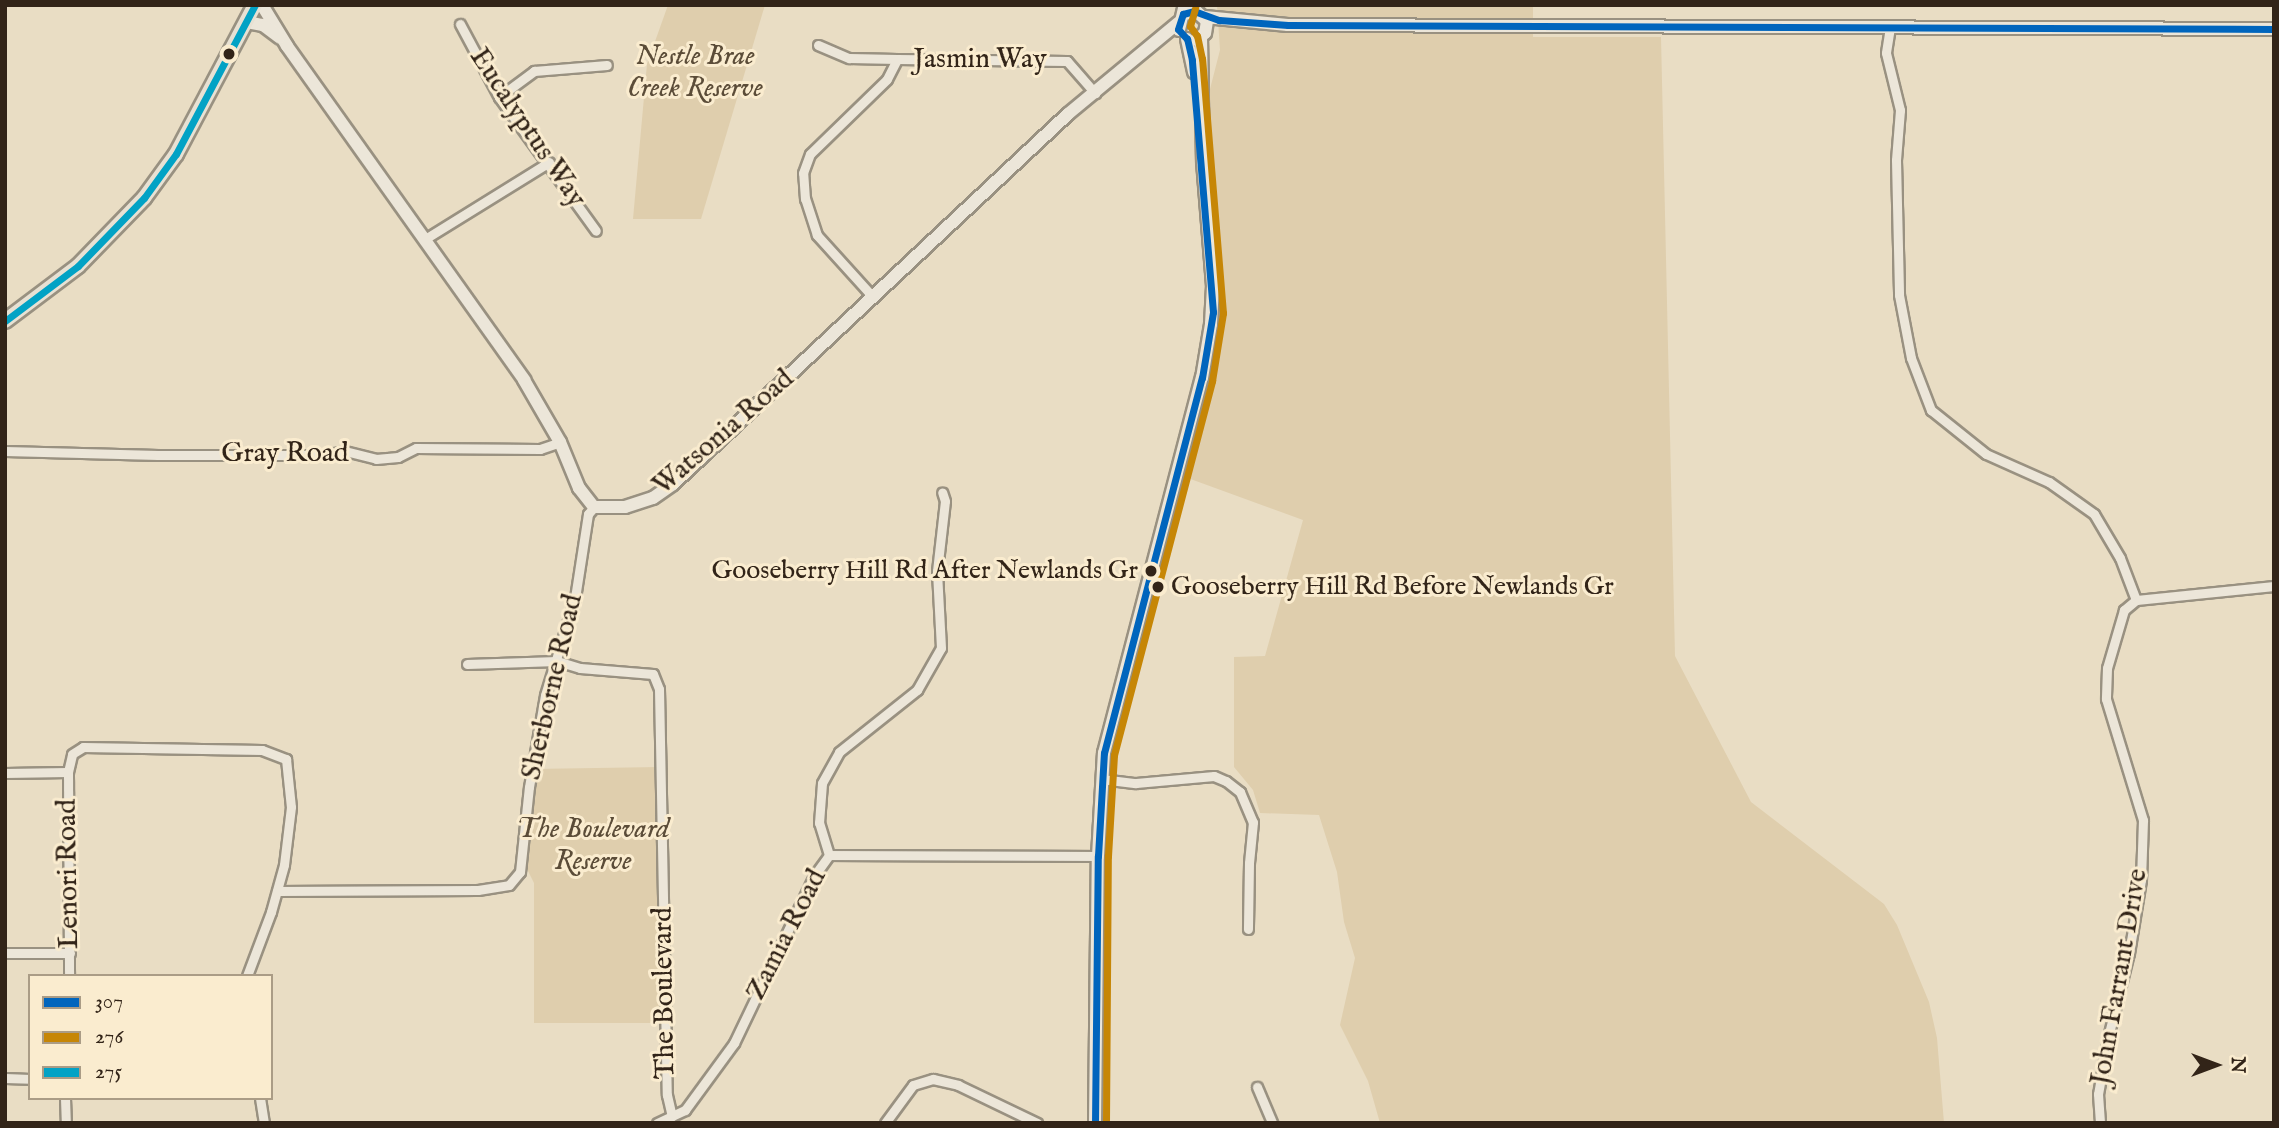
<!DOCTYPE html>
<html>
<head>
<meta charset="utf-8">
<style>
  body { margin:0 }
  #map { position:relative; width:2279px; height:1128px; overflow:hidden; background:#e9ddc4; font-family:"IM FELL English",serif }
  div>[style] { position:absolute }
  .green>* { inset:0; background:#dfcead }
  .roads { filter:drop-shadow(2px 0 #999181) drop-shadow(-2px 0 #999181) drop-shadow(0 2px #999181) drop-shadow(0 -2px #999181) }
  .street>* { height:9px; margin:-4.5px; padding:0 4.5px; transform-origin:4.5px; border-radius:4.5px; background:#ece6d9 }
  .secondary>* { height:12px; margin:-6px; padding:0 6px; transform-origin:6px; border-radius:6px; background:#ece6d9 }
  .primary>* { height:14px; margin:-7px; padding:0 7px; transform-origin:7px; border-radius:7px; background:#e8e1d3 }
  .bus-1>* { height:7px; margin:-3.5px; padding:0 3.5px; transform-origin:3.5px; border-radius:3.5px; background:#0065bd }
  .bus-2>* { height:7px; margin:-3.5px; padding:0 3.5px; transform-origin:3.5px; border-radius:3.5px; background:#c68606 }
  .bus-3>* { height:7px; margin:-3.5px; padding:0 3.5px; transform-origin:3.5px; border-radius:3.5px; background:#02a2c5 }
  .dots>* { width:19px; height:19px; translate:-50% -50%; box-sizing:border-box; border:4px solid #faeccf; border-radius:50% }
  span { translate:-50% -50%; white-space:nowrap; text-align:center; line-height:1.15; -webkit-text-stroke:6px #faeccf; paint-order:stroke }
  .bus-label { font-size:26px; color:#322418 }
  .right { translate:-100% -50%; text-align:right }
  .left { translate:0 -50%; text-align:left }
  .park-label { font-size:28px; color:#5b4c38; font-style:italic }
  .street-label { font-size:28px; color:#322418 }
  .frame { position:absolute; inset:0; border:7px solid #322418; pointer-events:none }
  .legend { position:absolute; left:28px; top:974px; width:245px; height:126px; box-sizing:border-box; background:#faeccf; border:2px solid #aa9c86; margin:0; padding:9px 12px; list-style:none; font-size:21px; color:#322418 }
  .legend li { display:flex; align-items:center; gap:14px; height:35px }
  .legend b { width:35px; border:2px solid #aa9c86 }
  .north { position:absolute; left:2181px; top:1030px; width:70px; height:70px; -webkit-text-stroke:5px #faeccf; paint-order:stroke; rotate:90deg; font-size:19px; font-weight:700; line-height:28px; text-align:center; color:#322418 }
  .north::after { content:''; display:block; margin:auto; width:24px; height:32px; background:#322418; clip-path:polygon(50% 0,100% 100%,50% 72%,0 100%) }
</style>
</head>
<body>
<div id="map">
  <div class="green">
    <div style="clip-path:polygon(668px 5px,765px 5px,701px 219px,633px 219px,647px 64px)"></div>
    <div style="clip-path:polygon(1217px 5px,1533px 5px,1533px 37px,1661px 37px,1675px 656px,1751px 802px,1884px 904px,1897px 925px,1929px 1002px,1937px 1038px,1944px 1123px,1380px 1123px,1368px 1081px,1340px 1025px,1355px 958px,1344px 922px,1337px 872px,1319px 815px,1260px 813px,1253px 790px,1234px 767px,1234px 657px,1265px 656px,1303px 520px,1185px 477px,1222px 323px,1209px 93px,1220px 50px)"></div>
    <div style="clip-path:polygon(660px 767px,666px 1023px,534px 1023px,534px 883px,522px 859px,532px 769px)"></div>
  </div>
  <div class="roads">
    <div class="street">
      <div style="left:460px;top:24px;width:83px;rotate:61.9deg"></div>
      <div style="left:499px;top:97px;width:165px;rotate:54.1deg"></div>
      <div style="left:1890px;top:27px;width:26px;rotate:99deg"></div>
      <div style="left:1886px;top:53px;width:59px;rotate:76.2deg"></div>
      <div style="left:1900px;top:110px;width:50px;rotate:94.6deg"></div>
      <div style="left:1896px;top:160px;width:135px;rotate:88.7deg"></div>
      <div style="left:1899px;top:295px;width:64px;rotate:79.2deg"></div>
      <div style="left:1911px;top:358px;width:56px;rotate:69deg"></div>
      <div style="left:1931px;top:410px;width:70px;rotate:38.7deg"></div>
      <div style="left:1986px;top:454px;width:69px;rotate:24deg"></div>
      <div style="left:2049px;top:482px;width:55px;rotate:35.4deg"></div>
      <div style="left:2094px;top:514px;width:51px;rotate:59.4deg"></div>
      <div style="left:2120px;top:558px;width:45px;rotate:69.1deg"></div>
      <div style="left:2136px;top:600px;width:16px;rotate:140deg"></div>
      <div style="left:2124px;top:610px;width:60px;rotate:106.3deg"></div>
      <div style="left:2107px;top:668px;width:31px;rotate:92deg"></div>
      <div style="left:2106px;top:699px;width:127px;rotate:73deg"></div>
      <div style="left:2143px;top:820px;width:60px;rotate:91.9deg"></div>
      <div style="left:2141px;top:880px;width:74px;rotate:99.3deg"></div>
      <div style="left:2129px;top:953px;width:82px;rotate:104deg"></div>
      <div style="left:2109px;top:1033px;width:62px;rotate:100.2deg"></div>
      <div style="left:2098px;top:1094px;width:29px;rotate:86deg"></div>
      <div style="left:818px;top:45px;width:34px;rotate:23deg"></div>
      <div style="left:849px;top:58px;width:48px;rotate:1.2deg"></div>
      <div style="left:499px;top:97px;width:44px;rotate:-36.6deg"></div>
      <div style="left:534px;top:71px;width:73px;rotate:-4.7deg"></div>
      <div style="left:425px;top:239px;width:146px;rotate:-31.8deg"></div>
      <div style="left:873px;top:297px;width:84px;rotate:-132.1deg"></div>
      <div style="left:817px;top:235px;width:38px;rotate:-108deg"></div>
      <div style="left:805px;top:199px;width:26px;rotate:-94deg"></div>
      <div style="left:803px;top:173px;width:20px;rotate:-70deg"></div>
      <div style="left:810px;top:154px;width:107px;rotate:-44.2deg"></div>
      <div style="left:887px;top:79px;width:22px;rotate:-63deg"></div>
      <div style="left:897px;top:59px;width:170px;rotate:0.7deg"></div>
      <div style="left:1067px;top:61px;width:43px;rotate:48.8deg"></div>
      <div style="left:5px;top:451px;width:153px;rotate:1.5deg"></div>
      <div style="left:158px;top:455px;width:165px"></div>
      <div style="left:323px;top:455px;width:22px;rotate:-10deg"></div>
      <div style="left:345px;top:451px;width:32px;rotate:14deg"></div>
      <div style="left:376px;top:459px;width:22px;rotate:-5deg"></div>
      <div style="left:398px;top:457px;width:20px;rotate:-27deg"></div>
      <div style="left:416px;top:448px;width:124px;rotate:0.5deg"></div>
      <div style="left:540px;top:449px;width:21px;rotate:-19deg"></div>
      <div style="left:2136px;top:600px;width:139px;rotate:-5.8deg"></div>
      <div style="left:467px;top:664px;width:90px;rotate:-1.9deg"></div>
      <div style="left:557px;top:661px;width:24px;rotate:17deg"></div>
      <div style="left:580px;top:668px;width:73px;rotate:4.7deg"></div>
      <div style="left:653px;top:674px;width:16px;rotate:68deg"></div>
      <div style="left:659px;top:689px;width:406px;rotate:88.9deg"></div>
      <div style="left:667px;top:1095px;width:22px;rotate:77deg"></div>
      <div style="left:68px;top:772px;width:204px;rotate:89.7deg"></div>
      <div style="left:5px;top:773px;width:63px;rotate:-0.9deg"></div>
      <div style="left:68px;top:772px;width:18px;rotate:-77deg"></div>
      <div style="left:72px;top:754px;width:13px;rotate:-32deg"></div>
      <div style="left:83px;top:747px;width:179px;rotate:1deg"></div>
      <div style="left:262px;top:750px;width:26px;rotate:21deg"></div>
      <div style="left:286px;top:759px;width:48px;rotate:84.1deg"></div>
      <div style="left:291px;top:807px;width:58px;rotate:96.9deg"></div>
      <div style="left:284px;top:865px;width:49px;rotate:105.5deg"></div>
      <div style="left:271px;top:912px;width:68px;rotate:110.6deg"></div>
      <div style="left:1101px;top:779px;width:35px;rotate:7deg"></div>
      <div style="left:1136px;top:783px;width:78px;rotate:-5.1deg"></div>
      <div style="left:1214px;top:776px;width:13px;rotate:23deg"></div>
      <div style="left:1226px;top:781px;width:18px;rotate:38deg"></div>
      <div style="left:1240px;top:792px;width:33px;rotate:67deg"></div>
      <div style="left:1253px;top:822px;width:41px;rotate:95.6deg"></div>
      <div style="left:1249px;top:863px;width:66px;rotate:90.9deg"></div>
      <div style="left:829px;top:855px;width:34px;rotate:-107deg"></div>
      <div style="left:819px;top:823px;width:40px;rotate:-85.7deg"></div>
      <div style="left:822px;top:783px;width:35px;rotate:-61deg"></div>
      <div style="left:839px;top:752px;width:100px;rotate:-38.5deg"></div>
      <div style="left:917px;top:690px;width:48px;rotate:-60.3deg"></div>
      <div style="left:941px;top:648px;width:77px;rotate:-93deg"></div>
      <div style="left:937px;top:571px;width:70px;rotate:-83.5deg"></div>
      <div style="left:945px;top:501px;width:9px;rotate:-108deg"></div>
      <div style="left:277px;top:891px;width:201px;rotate:-0.3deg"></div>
      <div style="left:478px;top:890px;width:31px;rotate:-9deg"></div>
      <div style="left:509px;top:885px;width:17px;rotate:-50deg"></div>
      <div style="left:520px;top:872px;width:85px;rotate:-84deg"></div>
      <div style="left:529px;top:787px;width:93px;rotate:-80.1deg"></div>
      <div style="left:545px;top:695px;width:102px;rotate:-72.8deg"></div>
      <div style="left:575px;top:598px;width:85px;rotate:-81.2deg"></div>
      <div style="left:588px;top:514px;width:9px;rotate:-49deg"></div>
      <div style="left:5px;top:953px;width:65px"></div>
      <div style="left:5px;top:1078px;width:25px;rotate:2deg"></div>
      <div style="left:1257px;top:1087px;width:39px;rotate:67deg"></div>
      <div style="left:65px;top:1098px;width:25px;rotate:88deg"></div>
      <div style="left:260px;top:1098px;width:25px;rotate:81deg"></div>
      <div style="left:657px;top:1123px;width:31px;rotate:-25deg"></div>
      <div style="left:685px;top:1110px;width:83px;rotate:-53.8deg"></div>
      <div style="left:734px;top:1043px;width:185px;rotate:-64.4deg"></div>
      <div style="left:814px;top:876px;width:26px;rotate:-54deg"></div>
      <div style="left:829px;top:855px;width:269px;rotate:0.2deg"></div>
      <div style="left:885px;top:1123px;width:47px;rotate:-53.6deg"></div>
      <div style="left:913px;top:1085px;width:21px;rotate:-17deg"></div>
      <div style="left:933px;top:1079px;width:26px;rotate:13deg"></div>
      <div style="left:958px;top:1085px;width:88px;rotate:25.7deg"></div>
    </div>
    <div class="secondary">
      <div style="left:262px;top:5px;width:48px;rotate:58.6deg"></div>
      <div style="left:287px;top:46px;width:410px;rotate:54.6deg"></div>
      <div style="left:524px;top:380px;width:72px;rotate:59.9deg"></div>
      <div style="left:560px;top:442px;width:50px;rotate:67.6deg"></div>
      <div style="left:579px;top:488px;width:24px;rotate:52deg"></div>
      <div style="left:594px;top:507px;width:31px"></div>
      <div style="left:625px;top:507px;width:29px;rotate:-18deg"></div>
      <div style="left:653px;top:498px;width:24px;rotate:-35deg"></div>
      <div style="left:673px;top:484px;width:541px;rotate:-43.13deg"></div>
      <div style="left:1068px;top:114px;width:143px;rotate:-39.6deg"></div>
      <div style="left:1183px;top:14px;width:14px;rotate:-8deg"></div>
      <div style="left:1197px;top:12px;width:13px;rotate:42deg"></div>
      <div style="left:1207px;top:21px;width:12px;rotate:99deg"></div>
      <div style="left:1205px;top:33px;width:11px;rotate:142deg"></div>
      <div style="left:1205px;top:17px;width:83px;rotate:5.5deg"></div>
      <div style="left:1288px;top:25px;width:986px;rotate:0.23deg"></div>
      <div style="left:247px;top:22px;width:16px;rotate:11deg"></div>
      <div style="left:263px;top:25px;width:21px;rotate:37deg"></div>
      <div style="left:1179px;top:30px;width:26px;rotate:-77deg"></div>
      <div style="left:1187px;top:39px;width:34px;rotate:78deg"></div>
      <div style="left:1095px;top:1123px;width:267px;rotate:-89.4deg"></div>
      <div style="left:1098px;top:856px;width:103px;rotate:-86.7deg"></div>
      <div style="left:1104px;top:753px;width:388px;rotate:-75.4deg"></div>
      <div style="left:1202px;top:378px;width:55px;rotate:-80.5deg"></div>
      <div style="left:1211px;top:324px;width:38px;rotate:-87deg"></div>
      <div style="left:1213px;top:286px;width:123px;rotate:-94.6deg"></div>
      <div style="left:1203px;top:163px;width:125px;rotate:-90.9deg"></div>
    </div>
    <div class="primary">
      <div style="left:5px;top:321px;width:91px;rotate:-37deg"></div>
      <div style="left:78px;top:266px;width:95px;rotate:-45.9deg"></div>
      <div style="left:144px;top:198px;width:54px;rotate:-54deg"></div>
      <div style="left:176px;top:154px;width:169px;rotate:-62.1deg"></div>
    </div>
  </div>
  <div class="bus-1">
    <div style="left:1095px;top:1123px;width:267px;rotate:-89.4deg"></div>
    <div style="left:1098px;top:856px;width:103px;rotate:-86.7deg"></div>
    <div style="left:1104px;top:753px;width:388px;rotate:-75.4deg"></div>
    <div style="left:1202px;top:378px;width:67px;rotate:-80.5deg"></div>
    <div style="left:1213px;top:312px;width:253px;rotate:-94.8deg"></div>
    <div style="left:1192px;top:60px;width:22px;rotate:-103deg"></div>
    <div style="left:1187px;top:39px;width:13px;rotate:-132deg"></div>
    <div style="left:1178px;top:29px;width:16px;rotate:-72deg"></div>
    <div style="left:1183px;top:14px;width:11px;rotate:-15deg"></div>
    <div style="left:1194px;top:11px;width:27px;rotate:20deg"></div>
    <div style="left:1219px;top:20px;width:69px;rotate:4.1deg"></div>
    <div style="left:1288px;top:25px;width:986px;rotate:0.23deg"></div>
  </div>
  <div class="bus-2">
    <div style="left:1106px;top:1123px;width:267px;rotate:-89.6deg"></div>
    <div style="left:1108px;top:856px;width:101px;rotate:-86.6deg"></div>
    <div style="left:1114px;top:755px;width:387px;rotate:-75.3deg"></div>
    <div style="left:1212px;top:381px;width:69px;rotate:-80.8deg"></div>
    <div style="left:1223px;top:313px;width:255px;rotate:-94.7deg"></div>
    <div style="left:1202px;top:59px;width:24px;rotate:-102deg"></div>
    <div style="left:1197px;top:36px;width:12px;rotate:-125deg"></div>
    <div style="left:1190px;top:26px;width:19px;rotate:-74deg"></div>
  </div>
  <div class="bus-3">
    <div style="left:5px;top:321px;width:91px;rotate:-37deg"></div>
    <div style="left:78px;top:266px;width:95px;rotate:-45.9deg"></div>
    <div style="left:144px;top:198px;width:54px;rotate:-54deg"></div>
    <div style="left:176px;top:154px;width:169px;rotate:-62.1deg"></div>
  </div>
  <div class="dots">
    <div style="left:229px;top:54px;background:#322418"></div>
    <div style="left:1151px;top:571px;background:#322418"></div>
    <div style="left:1158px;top:587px;background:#322418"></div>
  </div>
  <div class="bus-label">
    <span class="right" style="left:1138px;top:571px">Gooseberry Hill Rd After Newlands Gr</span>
    <span class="left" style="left:1171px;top:587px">Gooseberry Hill Rd Before Newlands Gr</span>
  </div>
  <div class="park-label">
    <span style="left:695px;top:73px">Nestle Brae<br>Creek Reserve</span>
    <span style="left:593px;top:846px">The Boulevard<br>Reserve</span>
  </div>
  <div class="street-label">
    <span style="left:980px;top:60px">Jasmin Way</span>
    <span style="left:527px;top:128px;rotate:56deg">Eucalyptus Way</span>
    <span style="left:724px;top:433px;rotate:-41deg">Watsonia Road</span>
    <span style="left:285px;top:454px">Gray Road</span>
    <span style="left:553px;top:687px;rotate:-77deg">Sherborne Road</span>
    <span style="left:69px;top:874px;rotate:-91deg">Lenori Road</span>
    <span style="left:787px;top:935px;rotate:-63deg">Zamia Road</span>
    <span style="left:2120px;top:977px;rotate:-80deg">John Farrant Drive</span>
    <span style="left:665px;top:993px;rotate:-91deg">The Boulevard</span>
  </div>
  <div class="frame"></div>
  <ul class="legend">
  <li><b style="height:9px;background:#0065bd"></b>307</li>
  <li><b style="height:9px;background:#c68606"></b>276</li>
  <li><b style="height:9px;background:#02a2c5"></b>275</li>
  </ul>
  <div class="north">N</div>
</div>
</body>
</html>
